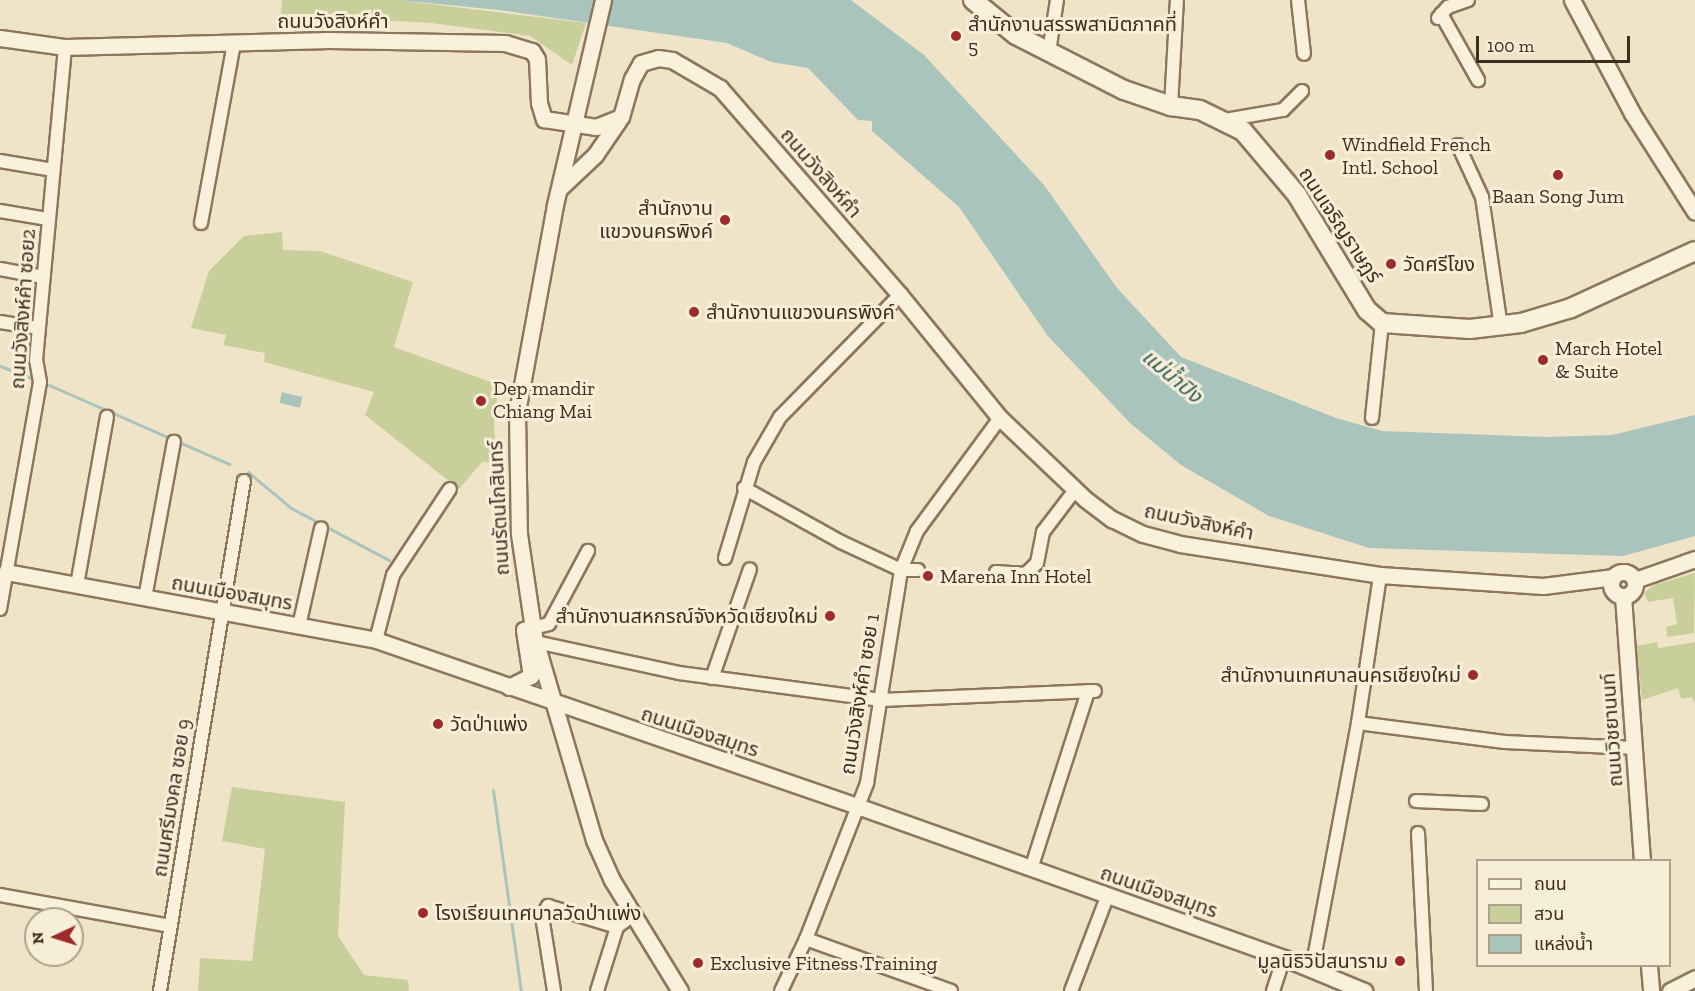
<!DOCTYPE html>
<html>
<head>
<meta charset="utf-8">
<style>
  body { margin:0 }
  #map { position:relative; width:1695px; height:991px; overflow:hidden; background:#f0e4c8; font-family:"Zilla Slab","Noto Sans Thai",serif }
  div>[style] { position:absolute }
  .green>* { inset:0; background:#c9cf9b }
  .water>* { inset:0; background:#a9c4bc; transform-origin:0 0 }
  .stream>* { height:3px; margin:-1.5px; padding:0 1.5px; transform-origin:1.5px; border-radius:1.5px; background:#a9c4bc }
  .roads { filter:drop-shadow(2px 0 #8d765c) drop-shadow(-2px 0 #8d765c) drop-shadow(0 2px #8d765c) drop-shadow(0 -2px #8d765c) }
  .minor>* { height:12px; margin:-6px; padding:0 6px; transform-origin:6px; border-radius:6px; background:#faf1dc }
  .tertiary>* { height:15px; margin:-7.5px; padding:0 7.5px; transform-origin:7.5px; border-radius:7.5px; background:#faf1dc }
  .tertiary>.ring { margin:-7.5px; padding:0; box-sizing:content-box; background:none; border:15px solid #faf1dc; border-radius:50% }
  .secondary>* { height:18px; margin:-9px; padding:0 9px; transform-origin:9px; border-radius:9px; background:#faf1dc }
  .dots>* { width:16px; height:16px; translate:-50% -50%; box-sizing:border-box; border:3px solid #f7eed8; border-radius:50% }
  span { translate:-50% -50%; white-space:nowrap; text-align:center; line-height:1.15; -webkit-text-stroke:6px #f7eed8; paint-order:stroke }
  .street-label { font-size:20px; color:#3d2e20 }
  .poi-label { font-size:20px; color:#3d2e20 }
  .left { translate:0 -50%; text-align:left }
  .right { translate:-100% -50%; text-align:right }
  .water-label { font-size:21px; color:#2f5d5a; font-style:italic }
  .legend { position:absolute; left:1476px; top:859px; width:195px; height:108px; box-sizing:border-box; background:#f7eed8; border:2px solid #ada18e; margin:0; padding:8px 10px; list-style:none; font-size:18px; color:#3d2e20 }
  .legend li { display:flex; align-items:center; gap:12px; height:30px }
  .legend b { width:30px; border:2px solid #ada18e }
  .north { position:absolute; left:24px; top:907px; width:60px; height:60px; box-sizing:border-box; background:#f7eed8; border:2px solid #ada18e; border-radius:50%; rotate:266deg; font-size:16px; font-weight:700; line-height:24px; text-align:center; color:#3d2e20 }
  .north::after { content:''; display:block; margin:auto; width:21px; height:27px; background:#9e2a2b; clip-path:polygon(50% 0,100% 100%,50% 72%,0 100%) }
  .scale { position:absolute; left:1476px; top:36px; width:154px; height:27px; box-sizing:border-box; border:3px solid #3d2e20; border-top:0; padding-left:8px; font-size:18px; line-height:21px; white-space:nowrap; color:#3d2e20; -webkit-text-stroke:4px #f7eed8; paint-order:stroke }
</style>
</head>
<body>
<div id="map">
  <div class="green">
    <div style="clip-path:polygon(282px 0,397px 0,586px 23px,572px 65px,530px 36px,431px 23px,281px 15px)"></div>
    <div style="clip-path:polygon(282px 232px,283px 250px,320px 251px,413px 282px,394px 347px,499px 385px,494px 422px,496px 463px,482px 462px,459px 489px,365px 415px,374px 392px,264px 362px,265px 353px,223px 345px,226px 335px,191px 328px,209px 271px,244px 236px)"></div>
    <div style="clip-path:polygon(1695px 573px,1694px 633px,1667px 637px,1666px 627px,1677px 624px,1673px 598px,1648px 602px,1644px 593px,1654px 585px)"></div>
    <div style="clip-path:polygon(1657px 642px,1658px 648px,1695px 642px,1695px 705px,1692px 697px,1681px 699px,1678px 688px,1642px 700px,1636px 646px)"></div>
    <div style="clip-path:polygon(232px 787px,345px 802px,338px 936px,364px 975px,408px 980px,409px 991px,198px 991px,200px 958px,252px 961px,265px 849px,222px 841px)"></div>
  </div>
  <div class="water">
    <div style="clip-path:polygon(397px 0,851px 0,924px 55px,1044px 185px,1117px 288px,1181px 357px,1336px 418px,1382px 431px,1547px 437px,1612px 435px,1695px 415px,1695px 536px,1623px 556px,1369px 548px,1269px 516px,1181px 465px,1130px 423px,1047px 335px,959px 207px,872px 131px,872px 121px,858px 120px,808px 68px,771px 62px,727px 43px,499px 10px)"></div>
    <div style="left:282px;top:392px;width:21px;height:11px;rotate:14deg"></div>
  </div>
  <div class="stream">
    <div style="left:0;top:366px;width:33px;rotate:21deg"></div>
    <div style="left:49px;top:385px;width:197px;rotate:23.7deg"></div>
    <div style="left:248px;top:472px;width:56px;rotate:39.9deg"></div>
    <div style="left:291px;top:508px;width:111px;rotate:28deg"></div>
    <div style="left:493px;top:790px;width:203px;rotate:82.1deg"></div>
  </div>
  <div class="roads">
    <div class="minor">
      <div style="left:1298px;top:0;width:54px;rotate:83.7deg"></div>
      <div style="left:1441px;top:14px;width:76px;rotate:60.7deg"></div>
      <div style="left:1438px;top:18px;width:15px;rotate:-48deg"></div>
      <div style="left:1448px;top:7px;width:21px;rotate:-19deg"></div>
      <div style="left:1049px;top:52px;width:53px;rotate:-81.3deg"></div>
      <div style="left:1171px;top:106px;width:106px;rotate:-86.8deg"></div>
      <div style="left:1225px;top:120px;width:59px;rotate:-9.8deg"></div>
      <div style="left:1283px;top:110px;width:27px;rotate:-45deg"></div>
      <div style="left:1458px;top:145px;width:57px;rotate:65.2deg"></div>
      <div style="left:1482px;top:197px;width:131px;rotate:81.7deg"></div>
      <div style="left:0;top:161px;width:54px;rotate:9.6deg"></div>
      <div style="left:0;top:211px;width:49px;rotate:9.5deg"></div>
      <div style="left:201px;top:223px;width:183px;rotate:-79.6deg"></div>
      <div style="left:0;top:269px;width:44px;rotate:10.5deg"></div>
      <div style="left:0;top:322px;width:38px;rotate:9deg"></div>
      <div style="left:1372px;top:418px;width:96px;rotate:-84deg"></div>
      <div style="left:744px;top:488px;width:111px;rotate:29.1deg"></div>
      <div style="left:841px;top:542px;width:66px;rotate:25deg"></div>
      <div style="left:901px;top:570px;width:17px"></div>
      <div style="left:725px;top:558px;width:100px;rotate:-73.2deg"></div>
      <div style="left:754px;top:462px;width:52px;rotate:-60deg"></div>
      <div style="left:780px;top:417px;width:171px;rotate:-45.5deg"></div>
      <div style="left:996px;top:572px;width:29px;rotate:4deg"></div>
      <div style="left:1025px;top:574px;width:8px;rotate:-40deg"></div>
      <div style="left:1031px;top:569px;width:8px;rotate:-45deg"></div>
      <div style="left:1037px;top:563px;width:32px;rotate:-79deg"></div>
      <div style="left:1043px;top:532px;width:53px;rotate:-52.7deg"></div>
      <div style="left:77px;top:585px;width:171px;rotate:-79.9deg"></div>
      <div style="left:145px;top:598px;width:159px;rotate:-79.5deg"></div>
      <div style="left:0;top:609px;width:230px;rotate:-80deg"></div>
      <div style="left:40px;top:382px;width:22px;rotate:-100deg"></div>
      <div style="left:36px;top:360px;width:314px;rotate:-84.7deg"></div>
      <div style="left:299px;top:626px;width:100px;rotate:-77.3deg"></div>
      <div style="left:533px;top:628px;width:16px;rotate:-14deg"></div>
      <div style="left:549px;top:624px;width:83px;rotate:-61.9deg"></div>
      <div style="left:376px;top:640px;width:67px;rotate:-75.3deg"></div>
      <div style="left:393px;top:575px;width:103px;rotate:-56.5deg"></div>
      <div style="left:536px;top:642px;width:146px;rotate:12.2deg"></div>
      <div style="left:679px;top:673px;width:204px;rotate:7.6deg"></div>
      <div style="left:881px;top:700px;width:214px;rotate:-2.4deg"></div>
      <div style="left:712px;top:678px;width:115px;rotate:-70.8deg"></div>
      <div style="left:1358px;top:723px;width:148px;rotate:7.4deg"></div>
      <div style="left:1505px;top:742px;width:129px;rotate:2.7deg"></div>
      <div style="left:1416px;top:801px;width:66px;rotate:2.6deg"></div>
      <div style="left:1418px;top:833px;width:158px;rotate:87.1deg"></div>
      <div style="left:1031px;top:869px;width:187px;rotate:-72.2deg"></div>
      <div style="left:0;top:895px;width:173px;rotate:10.3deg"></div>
      <div style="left:806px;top:939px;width:154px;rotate:19.7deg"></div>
      <div style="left:1312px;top:969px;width:250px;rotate:-79.4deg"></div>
      <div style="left:1358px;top:723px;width:150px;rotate:-81.5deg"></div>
      <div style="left:160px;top:991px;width:517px;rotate:-80.65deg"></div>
      <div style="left:554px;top:991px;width:76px;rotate:-99.1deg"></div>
      <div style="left:542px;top:916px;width:12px;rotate:-59deg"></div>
      <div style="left:548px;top:906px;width:72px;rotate:16.9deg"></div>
      <div style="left:597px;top:991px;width:67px;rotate:-72.6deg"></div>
      <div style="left:617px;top:927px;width:20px;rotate:-37deg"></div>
      <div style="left:781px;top:991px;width:58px;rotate:-64.3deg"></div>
      <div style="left:806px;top:939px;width:168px;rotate:-68.6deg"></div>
      <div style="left:867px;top:783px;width:216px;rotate:-80.9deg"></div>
      <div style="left:901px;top:570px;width:42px;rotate:-67.7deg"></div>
      <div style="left:917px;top:531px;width:140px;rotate:-53.7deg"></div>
      <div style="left:1071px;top:991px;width:101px;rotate:-69deg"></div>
      <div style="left:1273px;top:991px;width:35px;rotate:-72deg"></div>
    </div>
    <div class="tertiary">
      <div style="left:603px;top:0;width:211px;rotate:103.2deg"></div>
      <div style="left:555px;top:205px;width:211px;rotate:100.4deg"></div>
      <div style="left:517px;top:413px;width:121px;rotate:89.1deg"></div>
      <div style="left:519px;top:534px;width:103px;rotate:81.6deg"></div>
      <div style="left:534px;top:636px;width:213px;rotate:73.6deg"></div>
      <div style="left:594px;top:840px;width:44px;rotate:65.8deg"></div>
      <div style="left:612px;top:880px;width:130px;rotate:58.5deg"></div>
      <div style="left:1572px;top:0;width:128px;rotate:62deg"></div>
      <div style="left:1632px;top:113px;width:117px;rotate:57.5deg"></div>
      <div style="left:0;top:38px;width:66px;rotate:7.9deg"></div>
      <div style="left:65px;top:47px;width:264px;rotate:-1.5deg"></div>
      <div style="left:329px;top:40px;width:176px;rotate:1deg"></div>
      <div style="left:505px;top:43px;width:28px;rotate:17deg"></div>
      <div style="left:532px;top:51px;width:9px;rotate:58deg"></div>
      <div style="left:537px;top:59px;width:44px;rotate:87.4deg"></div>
      <div style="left:539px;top:103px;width:17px;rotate:73deg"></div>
      <div style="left:544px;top:119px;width:53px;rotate:8.7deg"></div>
      <div style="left:596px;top:127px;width:27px;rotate:-22deg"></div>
      <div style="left:621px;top:117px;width:40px;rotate:-74deg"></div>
      <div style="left:632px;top:79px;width:18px;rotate:-61deg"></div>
      <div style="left:641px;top:63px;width:18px;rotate:-16deg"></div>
      <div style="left:658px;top:58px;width:14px;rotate:8deg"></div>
      <div style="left:672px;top:60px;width:56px;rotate:30.3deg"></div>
      <div style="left:720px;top:88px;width:274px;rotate:49deg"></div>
      <div style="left:900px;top:295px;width:159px;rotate:50.9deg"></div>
      <div style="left:1000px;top:418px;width:117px;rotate:43.6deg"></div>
      <div style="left:1085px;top:499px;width:34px;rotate:37deg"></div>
      <div style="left:1112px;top:519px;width:34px;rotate:26deg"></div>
      <div style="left:1143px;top:534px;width:38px;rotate:15deg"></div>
      <div style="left:1180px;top:544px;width:202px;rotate:8.8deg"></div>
      <div style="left:1380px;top:575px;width:163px;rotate:3.9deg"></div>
      <div style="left:1543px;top:586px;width:71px;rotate:-7.3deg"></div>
      <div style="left:560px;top:188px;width:48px;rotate:-43.3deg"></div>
      <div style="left:595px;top:155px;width:42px;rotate:-55.6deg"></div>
      <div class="ring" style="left:1611px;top:572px;width:9px;height:9px"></div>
      <div style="left:6px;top:572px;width:376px;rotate:10.4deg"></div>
      <div style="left:376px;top:640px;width:512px;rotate:19.04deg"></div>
      <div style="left:860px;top:807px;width:450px;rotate:19.6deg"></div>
      <div style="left:1284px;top:958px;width:87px;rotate:22.4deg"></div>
      <div style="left:1635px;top:580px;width:64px;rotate:-19.3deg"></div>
      <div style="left:1623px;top:596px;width:265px;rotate:85.9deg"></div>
      <div style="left:509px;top:687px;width:25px;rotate:-27deg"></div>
      <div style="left:531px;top:676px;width:47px;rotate:-98.7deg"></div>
      <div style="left:1649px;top:966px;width:25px;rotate:85deg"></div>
      <div style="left:1670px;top:991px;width:28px;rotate:-27deg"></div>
    </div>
    <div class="secondary">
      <div style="left:973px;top:0;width:55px;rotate:39.1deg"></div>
      <div style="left:1016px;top:35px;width:121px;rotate:27deg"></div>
      <div style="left:1124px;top:90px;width:50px;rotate:18.8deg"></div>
      <div style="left:1171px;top:106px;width:29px;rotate:8deg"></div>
      <div style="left:1200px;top:110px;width:48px;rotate:26deg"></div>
      <div style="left:1243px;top:131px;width:84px;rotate:49.8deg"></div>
      <div style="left:1297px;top:195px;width:135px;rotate:58.7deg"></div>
      <div style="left:1367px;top:310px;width:20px;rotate:41deg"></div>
      <div style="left:1382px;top:323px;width:88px;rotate:3.9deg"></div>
      <div style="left:1470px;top:329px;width:51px;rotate:-6.7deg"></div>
      <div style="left:1521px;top:323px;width:52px;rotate:-16.7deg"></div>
      <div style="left:1571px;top:308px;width:136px;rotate:-24.7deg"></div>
    </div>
  </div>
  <div class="dots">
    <div style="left:956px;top:36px;background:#9e2a2b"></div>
    <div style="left:1330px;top:155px;background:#9e2a2b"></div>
    <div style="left:1558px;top:175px;background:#9e2a2b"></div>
    <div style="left:725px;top:220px;background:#9e2a2b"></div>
    <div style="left:1391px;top:264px;background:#9e2a2b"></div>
    <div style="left:694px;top:312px;background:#9e2a2b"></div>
    <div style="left:1543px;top:360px;background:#9e2a2b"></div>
    <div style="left:481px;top:401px;background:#9e2a2b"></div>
    <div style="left:928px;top:576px;background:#9e2a2b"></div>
    <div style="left:830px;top:616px;background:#9e2a2b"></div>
    <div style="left:1473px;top:675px;background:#9e2a2b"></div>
    <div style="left:438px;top:724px;background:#9e2a2b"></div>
    <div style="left:423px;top:913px;background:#9e2a2b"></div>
    <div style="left:1400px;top:961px;background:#9e2a2b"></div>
    <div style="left:698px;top:963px;background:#9e2a2b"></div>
  </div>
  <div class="street-label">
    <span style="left:333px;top:21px">ถนนวังสิงห์คำ</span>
    <span style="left:821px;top:173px;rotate:49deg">ถนนวังสิงห์คำ</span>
    <span style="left:1340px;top:225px;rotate:57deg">ถนนเจริญราษฎร์</span>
    <span style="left:23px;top:309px;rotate:-86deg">ถนนวังสิงห์คำ ซอย2</span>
    <span style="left:499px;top:508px;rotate:-93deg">ถนนรัตนโกสินทร์</span>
    <span style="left:1199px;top:522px;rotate:12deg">ถนนวังสิงห์คำ</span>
    <span style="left:232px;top:593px;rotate:10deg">ถนนเมืองสมุทร</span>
    <span style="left:860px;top:694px;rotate:-81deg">ถนนวังสิงห์คำ ซอย 1</span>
    <span style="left:1612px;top:730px;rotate:-94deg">ถนนวิชยานนท์</span>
    <span style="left:700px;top:732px;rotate:18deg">ถนนเมืองสมุทร</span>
    <span style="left:172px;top:798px;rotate:-81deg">ถนนศรีมงคล ซอย 9</span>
    <span style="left:1159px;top:892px;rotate:19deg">ถนนเมืองสมุทร</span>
  </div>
  <div class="poi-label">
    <span class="left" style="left:968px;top:36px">สำนักงานสรรพสามิตภาคที่<br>5</span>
    <span class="left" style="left:1342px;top:156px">Windfield French<br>Intl. School</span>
    <span style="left:1558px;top:196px">Baan Song Jum</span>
    <span class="right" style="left:713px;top:220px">สำนักงาน<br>แขวงนครพิงค์</span>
    <span class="left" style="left:1403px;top:264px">วัดศรีโขง</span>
    <span class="left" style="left:706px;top:312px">สำนักงานแขวงนครพิงค์</span>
    <span class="left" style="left:1555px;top:360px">March Hotel<br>&amp; Suite</span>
    <span class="left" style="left:493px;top:400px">Dep mandir<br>Chiang Mai</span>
    <span class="left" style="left:940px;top:576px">Marena Inn Hotel</span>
    <span class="right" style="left:818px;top:616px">สำนักงานสหกรณ์จังหวัดเชียงใหม่</span>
    <span class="right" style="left:1461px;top:675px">สำนักงานเทศบาลนครเชียงใหม่</span>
    <span class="left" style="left:450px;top:724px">วัดป่าแพ่ง</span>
    <span class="left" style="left:435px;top:913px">โรงเรียนเทศบาลวัดป่าแพ่ง</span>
    <span class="right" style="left:1388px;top:961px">มูลนิธิวิปัสนาราม</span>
    <span class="left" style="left:710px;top:963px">Exclusive Fitness Training</span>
  </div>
  <div class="water-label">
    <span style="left:1172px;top:376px;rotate:40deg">แม่น้ำปิง</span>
  </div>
  <ul class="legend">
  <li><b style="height:8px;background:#faf1dc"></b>ถนน</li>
  <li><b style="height:16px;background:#c9cf9b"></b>สวน</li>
  <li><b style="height:16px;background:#a9c4bc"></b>แหล่งน้ำ</li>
  </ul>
  <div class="north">N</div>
  <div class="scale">100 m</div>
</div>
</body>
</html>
